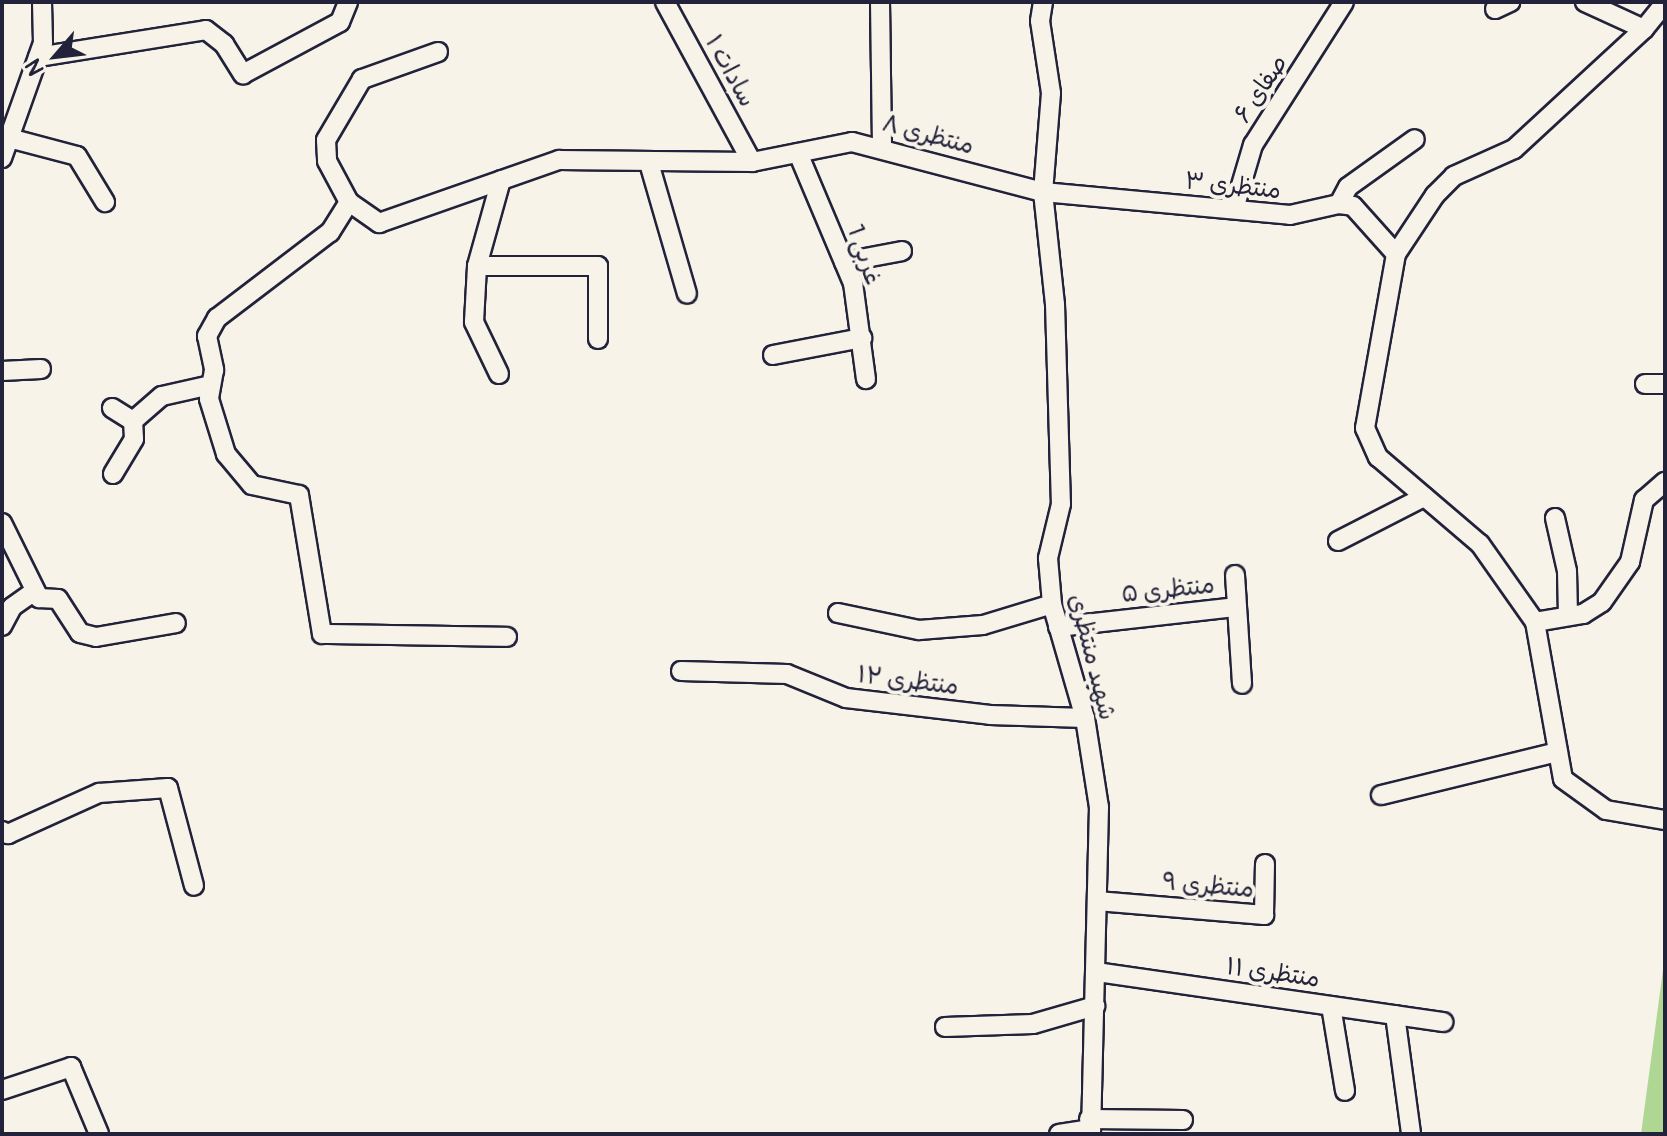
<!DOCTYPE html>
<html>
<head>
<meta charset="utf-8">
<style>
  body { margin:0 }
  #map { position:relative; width:1667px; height:1136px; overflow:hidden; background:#f7f3e8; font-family:Pangolin,"Playpen Sans Arabic",sans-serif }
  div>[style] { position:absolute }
  .green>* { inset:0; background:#afd793 }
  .roads { filter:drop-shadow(2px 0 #22223b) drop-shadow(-2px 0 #22223b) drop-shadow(0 2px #22223b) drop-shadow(0 -2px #22223b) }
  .minor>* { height:18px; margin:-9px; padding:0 9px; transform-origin:9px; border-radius:9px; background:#f7f3e8 }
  span { translate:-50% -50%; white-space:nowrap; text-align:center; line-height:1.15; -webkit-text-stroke:8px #f7f3e8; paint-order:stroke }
  .street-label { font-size:24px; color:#22223b }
  .frame { position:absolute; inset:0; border:4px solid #22223b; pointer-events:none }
  .north { position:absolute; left:16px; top:16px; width:80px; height:80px; -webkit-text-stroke:6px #f7f3e8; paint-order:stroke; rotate:242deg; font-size:22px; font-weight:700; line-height:32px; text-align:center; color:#22223b }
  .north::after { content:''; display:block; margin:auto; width:28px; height:36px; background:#22223b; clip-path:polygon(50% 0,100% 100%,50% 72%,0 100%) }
</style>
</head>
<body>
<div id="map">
  <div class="green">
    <div style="clip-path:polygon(1665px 955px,1665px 1134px,1641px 1134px)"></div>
  </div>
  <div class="roads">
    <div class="minor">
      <div style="left:665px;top:2px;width:182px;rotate:61.5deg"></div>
      <div style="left:880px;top:2px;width:144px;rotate:89.2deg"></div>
      <div style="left:1043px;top:2px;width:19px;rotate:99deg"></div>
      <div style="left:1040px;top:21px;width:73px;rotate:81.3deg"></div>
      <div style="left:1051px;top:93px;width:99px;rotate:94.6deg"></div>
      <div style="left:1043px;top:192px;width:113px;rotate:83.9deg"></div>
      <div style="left:1055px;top:304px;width:200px;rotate:88.3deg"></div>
      <div style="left:1061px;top:504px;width:56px;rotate:103.5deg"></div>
      <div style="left:1048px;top:558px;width:46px;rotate:85deg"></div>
      <div style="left:1052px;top:604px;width:119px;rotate:73.9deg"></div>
      <div style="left:1085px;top:718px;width:90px;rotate:81.1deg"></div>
      <div style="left:1099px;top:807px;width:327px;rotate:91.4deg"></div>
      <div style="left:1585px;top:2px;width:65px;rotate:24.6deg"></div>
      <div style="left:1665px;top:3px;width:33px;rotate:129deg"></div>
      <div style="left:1644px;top:29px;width:177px;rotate:137.3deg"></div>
      <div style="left:1514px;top:149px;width:66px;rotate:155.8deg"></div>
      <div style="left:1454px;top:176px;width:27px;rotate:135deg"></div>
      <div style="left:1435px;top:195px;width:71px;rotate:123.5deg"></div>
      <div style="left:1396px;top:254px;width:177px;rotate:100.1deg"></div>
      <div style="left:1365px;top:428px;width:32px;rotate:66deg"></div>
      <div style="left:1378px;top:457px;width:134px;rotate:40.5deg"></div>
      <div style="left:1480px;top:544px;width:95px;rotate:54.8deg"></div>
      <div style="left:1535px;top:622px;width:159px;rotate:79.9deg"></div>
      <div style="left:1563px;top:779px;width:53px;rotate:35.8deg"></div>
      <div style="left:1606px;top:810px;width:60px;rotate:9.6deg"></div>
      <div style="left:1495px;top:9px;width:17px;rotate:-25deg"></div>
      <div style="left:438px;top:52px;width:81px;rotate:160.4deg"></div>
      <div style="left:362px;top:79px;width:71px;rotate:120.5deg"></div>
      <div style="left:326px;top:140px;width:21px;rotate:87deg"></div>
      <div style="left:327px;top:161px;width:47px;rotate:61.8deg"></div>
      <div style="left:349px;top:202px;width:37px;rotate:35deg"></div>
      <div style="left:379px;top:223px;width:191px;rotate:-19.3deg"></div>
      <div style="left:559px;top:160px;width:193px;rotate:0.6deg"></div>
      <div style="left:752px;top:162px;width:102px;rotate:-11.3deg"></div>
      <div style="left:852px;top:142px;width:197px;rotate:14.7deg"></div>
      <div style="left:1043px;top:192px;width:248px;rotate:5.3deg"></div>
      <div style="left:1290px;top:215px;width:50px;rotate:-12.7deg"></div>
      <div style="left:1339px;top:204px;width:14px;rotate:8deg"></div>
      <div style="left:1353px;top:206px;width:64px;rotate:48.1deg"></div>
      <div style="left:38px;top:57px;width:170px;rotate:-9.1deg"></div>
      <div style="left:206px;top:30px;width:23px;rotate:38deg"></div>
      <div style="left:224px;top:44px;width:36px;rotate:58deg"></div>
      <div style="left:243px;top:74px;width:110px;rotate:-28.2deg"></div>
      <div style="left:340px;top:22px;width:22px;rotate:-68deg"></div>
      <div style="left:9px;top:138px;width:70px;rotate:14.8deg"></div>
      <div style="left:77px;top:156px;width:54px;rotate:58.7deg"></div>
      <div style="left:798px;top:153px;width:141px;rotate:67.1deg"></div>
      <div style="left:853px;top:283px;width:97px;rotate:82.3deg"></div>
      <div style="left:2px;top:158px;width:122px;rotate:-70.4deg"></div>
      <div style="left:43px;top:43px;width:41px;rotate:-91.4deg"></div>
      <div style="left:649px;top:163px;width:136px;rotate:73.8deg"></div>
      <div style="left:349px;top:202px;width:36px;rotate:122deg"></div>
      <div style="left:330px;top:232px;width:142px;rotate:142.7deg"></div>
      <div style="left:217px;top:318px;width:21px;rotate:119deg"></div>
      <div style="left:207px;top:336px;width:35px;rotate:78deg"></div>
      <div style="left:214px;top:370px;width:29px;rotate:100deg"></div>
      <div style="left:209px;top:399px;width:58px;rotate:72.8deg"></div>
      <div style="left:226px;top:454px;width:40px;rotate:50deg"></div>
      <div style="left:252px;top:485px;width:48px;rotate:12deg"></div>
      <div style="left:299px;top:495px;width:141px;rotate:80.6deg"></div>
      <div style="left:322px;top:634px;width:185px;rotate:0.9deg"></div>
      <div style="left:1339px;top:204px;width:19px;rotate:-62deg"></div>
      <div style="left:1348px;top:187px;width:82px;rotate:-35.6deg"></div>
      <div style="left:1234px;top:209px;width:67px;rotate:-73.5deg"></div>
      <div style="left:1253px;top:145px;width:169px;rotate:-57.5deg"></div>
      <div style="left:844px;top:262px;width:59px;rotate:-10.7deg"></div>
      <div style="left:477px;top:266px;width:121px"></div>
      <div style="left:598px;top:266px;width:73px;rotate:90deg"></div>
      <div style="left:773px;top:355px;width:91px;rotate:-10.8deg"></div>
      <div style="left:2px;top:371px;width:39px;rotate:-3deg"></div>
      <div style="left:499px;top:374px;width:58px;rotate:-115.7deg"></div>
      <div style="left:474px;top:322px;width:56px;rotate:-86.9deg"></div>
      <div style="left:477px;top:266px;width:89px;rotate:-74.4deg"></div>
      <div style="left:1645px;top:384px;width:20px"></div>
      <div style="left:112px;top:408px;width:25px;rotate:32deg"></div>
      <div style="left:133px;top:421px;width:38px;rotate:-41deg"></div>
      <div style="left:162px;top:396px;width:50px;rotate:-12.7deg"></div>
      <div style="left:113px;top:474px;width:41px;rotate:-59deg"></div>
      <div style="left:134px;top:439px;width:18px;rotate:-93deg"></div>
      <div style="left:1555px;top:518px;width:54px;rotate:77.2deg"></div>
      <div style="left:1567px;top:571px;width:45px;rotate:88.7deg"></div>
      <div style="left:2px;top:523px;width:84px;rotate:63.7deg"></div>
      <div style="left:39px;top:598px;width:19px;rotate:3deg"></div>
      <div style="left:58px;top:599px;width:40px;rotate:57.1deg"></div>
      <div style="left:80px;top:633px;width:16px;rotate:14deg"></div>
      <div style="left:96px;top:637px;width:81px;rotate:-9.9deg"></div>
      <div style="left:1338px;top:541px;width:97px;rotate:-27.1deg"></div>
      <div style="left:1235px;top:575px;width:109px;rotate:86.3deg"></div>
      <div style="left:838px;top:613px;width:83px;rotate:11.9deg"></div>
      <div style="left:919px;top:630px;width:64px;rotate:-4.5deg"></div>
      <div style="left:983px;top:625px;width:72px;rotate:-16.9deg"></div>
      <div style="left:1535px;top:622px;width:49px;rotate:-9.5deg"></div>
      <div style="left:1583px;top:614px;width:22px;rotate:-32deg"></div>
      <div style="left:1602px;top:602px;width:49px;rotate:-55deg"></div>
      <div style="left:1630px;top:562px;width:64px;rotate:-77.3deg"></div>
      <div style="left:1644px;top:500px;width:28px;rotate:-41deg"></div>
      <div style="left:2px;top:626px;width:21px;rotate:-62deg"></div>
      <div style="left:12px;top:607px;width:28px;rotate:-35deg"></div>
      <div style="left:1058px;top:627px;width:178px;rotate:-6.4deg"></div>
      <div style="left:681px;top:671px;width:106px;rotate:1.6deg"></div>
      <div style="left:787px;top:674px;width:64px;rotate:22.1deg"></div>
      <div style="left:846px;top:698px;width:145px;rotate:6.7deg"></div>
      <div style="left:990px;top:715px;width:95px;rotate:1.8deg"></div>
      <div style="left:1381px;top:795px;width:182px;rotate:-13.7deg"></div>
      <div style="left:2px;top:831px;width:7px;rotate:27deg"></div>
      <div style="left:8px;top:834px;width:100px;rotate:-24.3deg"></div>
      <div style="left:99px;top:793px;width:69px;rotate:-4.1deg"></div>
      <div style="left:168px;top:788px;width:101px;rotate:75.1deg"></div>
      <div style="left:1097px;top:901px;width:168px;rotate:4.8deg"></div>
      <div style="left:1264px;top:915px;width:51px;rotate:-88.9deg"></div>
      <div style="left:1096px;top:972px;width:351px;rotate:8.2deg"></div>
      <div style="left:1331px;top:1006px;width:86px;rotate:80.6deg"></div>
      <div style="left:1395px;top:1015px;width:120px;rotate:82.3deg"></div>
      <div style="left:945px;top:1027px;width:88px;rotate:-2deg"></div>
      <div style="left:1033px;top:1024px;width:65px;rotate:-16.2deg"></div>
      <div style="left:2px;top:1090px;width:73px;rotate:-18.4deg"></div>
      <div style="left:71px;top:1067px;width:73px;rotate:67.3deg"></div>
      <div style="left:1089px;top:1119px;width:94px;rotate:0.6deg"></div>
      <div style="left:1059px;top:1134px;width:31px;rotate:-9deg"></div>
    </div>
  </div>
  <div class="street-label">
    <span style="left:730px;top:71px;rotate:61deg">سادات ۱</span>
    <span style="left:1261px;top:89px;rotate:-56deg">صفای ۶</span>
    <span style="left:928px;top:135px;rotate:15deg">منتظری ۸</span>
    <span style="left:1233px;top:186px;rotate:6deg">منتظری ۳</span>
    <span style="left:864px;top:255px;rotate:71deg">غربی 1</span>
    <span style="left:1168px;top:590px;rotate:-6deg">منتظری ۵</span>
    <span style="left:1092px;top:657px;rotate:76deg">شهید منتظری</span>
    <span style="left:908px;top:681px;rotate:7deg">منتظری ۱۲</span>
    <span style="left:1208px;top:886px;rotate:5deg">منتظری ۹</span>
    <span style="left:1273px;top:973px;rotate:8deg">منتظری ۱۱</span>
  </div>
  <div class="frame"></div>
  <div class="north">N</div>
</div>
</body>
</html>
